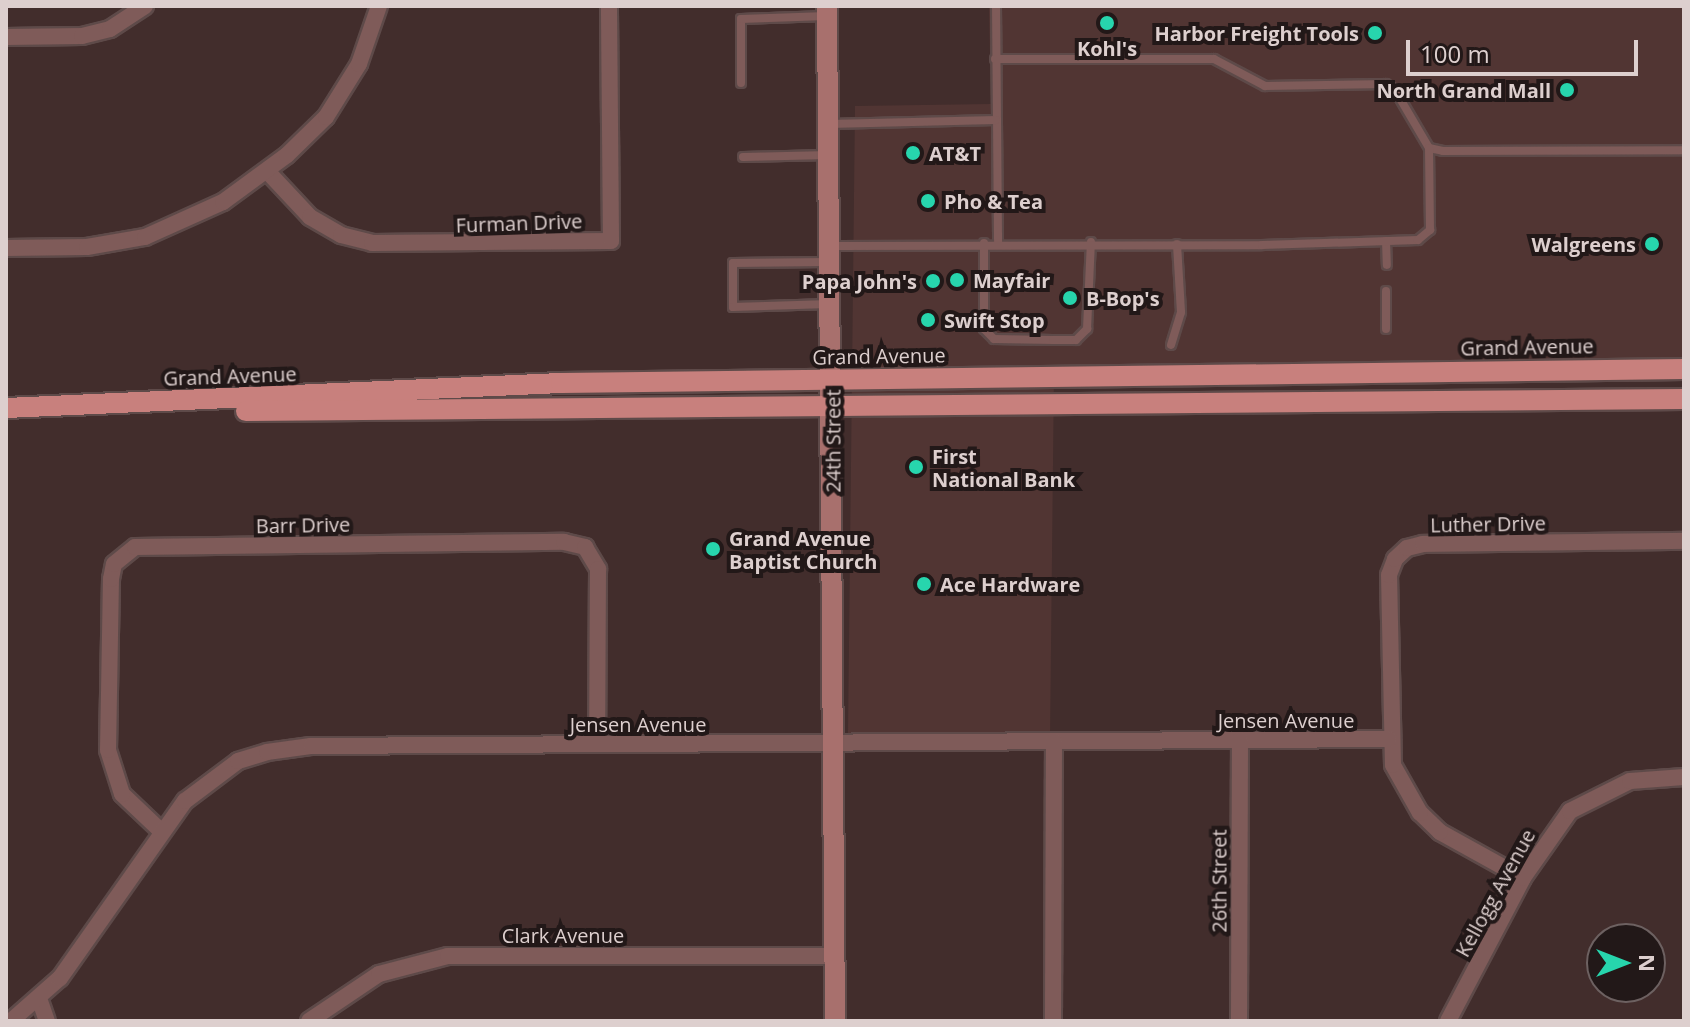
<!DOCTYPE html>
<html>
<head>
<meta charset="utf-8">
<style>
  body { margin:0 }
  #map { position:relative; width:1690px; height:1027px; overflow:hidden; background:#422d2c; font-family:"Open Sans",sans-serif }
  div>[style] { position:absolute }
  .built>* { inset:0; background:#513533 }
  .roads { filter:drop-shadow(2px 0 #5e4a49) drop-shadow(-2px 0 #5e4a49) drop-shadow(0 2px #5e4a49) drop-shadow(0 -2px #5e4a49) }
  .lane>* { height:8px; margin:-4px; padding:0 4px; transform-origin:4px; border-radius:4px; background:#7f5b59 }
  .street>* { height:16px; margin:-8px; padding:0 8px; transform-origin:8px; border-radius:8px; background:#7f5b59 }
  .secondary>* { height:20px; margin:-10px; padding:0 10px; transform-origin:10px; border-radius:10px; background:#a8706d }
  .primary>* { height:20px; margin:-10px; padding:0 10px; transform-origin:10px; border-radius:10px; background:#c8807d }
  .dots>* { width:22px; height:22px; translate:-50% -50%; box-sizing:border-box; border:4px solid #221818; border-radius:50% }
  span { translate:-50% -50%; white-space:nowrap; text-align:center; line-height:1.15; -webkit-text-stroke:8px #221818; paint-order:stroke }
  .poi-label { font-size:20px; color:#ddcfce; font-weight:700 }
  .right { translate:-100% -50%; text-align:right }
  .left { translate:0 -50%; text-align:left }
  .street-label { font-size:20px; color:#ddcfce }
  .frame { position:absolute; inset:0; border:8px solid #ddcfce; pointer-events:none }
  .north { position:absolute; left:1586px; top:923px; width:80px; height:80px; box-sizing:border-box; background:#221818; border:2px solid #6d6161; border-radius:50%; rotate:90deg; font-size:22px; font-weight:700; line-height:32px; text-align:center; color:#ddcfce }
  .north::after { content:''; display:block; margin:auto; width:28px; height:36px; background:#27d5ad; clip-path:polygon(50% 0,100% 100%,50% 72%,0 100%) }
  .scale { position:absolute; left:1406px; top:40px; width:232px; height:36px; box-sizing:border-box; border:4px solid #ddcfce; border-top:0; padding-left:10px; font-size:24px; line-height:28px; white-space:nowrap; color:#ddcfce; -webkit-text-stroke:6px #221818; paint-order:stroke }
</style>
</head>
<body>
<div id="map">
  <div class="built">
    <div style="clip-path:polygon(989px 6px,1684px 6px,1684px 365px,1054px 372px,1050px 739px,848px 733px,855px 106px,991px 104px)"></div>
  </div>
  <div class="roads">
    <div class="lane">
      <div style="left:996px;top:6px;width:237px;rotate:89.5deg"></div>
      <div style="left:995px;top:59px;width:219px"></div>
      <div style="left:1214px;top:59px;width:58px;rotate:27.9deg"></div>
      <div style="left:1265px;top:86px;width:121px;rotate:-0.9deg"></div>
      <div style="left:1386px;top:84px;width:11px;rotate:34deg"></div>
      <div style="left:1395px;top:90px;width:67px;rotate:59.6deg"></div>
      <div style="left:1429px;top:148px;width:14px;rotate:12deg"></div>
      <div style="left:1443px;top:151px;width:241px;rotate:-0.2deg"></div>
      <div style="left:741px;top:83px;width:64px;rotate:-90deg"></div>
      <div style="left:741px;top:19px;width:85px;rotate:-2deg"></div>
      <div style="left:829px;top:124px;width:167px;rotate:-1.4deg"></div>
      <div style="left:743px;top:157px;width:86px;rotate:-1.3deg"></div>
      <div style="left:1386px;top:241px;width:24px;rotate:88deg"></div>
      <div style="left:984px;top:243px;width:86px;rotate:90deg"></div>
      <div style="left:984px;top:329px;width:14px;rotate:45deg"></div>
      <div style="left:994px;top:339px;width:59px;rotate:1deg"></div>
      <div style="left:1053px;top:340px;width:23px"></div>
      <div style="left:1076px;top:340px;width:16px;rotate:-45deg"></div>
      <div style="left:1087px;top:329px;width:87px;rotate:-87.4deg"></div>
      <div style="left:832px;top:246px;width:430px;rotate:-0.1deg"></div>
      <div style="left:1262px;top:245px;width:156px;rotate:-1.8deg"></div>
      <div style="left:1418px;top:240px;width:16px;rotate:-40deg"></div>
      <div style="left:1430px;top:230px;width:82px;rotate:-90.7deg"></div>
      <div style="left:827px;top:262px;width:94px;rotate:179.4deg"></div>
      <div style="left:733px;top:263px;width:44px;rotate:90deg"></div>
      <div style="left:733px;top:307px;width:96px;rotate:-1.8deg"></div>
      <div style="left:1386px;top:329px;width:38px;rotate:-90deg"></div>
      <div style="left:1171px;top:345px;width:34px;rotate:-73deg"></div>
      <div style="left:1181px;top:312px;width:68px;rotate:-93.4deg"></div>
    </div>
    <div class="street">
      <div style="left:6px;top:37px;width:76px;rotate:-0.8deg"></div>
      <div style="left:82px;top:36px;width:29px;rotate:-14deg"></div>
      <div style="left:110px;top:29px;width:42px;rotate:-33.3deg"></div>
      <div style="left:267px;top:171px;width:63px;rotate:46.9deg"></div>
      <div style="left:310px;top:217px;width:36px;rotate:30deg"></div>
      <div style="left:341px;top:235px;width:32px;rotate:14deg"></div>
      <div style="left:372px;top:243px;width:239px;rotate:-0.5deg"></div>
      <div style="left:611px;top:241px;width:235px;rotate:-90.5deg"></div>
      <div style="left:6px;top:248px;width:81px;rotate:-0.7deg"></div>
      <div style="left:87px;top:247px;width:59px;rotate:-9.8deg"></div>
      <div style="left:145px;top:237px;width:85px;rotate:-24.2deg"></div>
      <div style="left:223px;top:202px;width:79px;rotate:-36.3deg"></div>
      <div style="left:287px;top:155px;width:54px;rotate:-44.3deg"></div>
      <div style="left:326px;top:117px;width:62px;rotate:-58.1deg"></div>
      <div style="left:359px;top:64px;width:61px;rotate:-71deg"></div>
      <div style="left:162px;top:832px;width:55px;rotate:-136.5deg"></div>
      <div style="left:122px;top:794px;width:46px;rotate:-107.7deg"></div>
      <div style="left:108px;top:750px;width:171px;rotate:-89deg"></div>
      <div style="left:111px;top:579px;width:15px;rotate:-79deg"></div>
      <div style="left:114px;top:564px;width:27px;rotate:-39deg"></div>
      <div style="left:135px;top:547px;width:429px;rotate:-0.7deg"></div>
      <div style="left:564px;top:542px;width:22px;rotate:13deg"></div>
      <div style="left:585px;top:547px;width:26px;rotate:59deg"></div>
      <div style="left:598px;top:569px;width:175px;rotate:90.3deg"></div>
      <div style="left:1523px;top:878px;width:95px;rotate:-151deg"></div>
      <div style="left:1440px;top:832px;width:28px;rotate:-136deg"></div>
      <div style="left:1420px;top:813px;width:55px;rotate:-119.4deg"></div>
      <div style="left:1393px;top:765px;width:190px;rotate:-91.2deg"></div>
      <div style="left:1389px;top:575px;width:17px;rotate:-69deg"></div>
      <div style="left:1395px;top:559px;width:16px;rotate:-43deg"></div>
      <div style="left:1407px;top:548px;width:16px;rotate:-14deg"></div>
      <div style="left:1423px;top:544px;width:261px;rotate:-0.7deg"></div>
      <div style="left:40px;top:1001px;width:21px;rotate:71deg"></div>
      <div style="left:11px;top:1021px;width:65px;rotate:-41.3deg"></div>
      <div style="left:60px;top:978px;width:217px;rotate:-54.8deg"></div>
      <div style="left:185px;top:801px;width:66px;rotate:-37deg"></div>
      <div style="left:238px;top:761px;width:30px;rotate:-17deg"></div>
      <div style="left:267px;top:752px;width:44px;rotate:-7.8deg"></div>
      <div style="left:311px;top:746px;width:1078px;rotate:-0.37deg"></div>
      <div style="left:309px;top:1021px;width:84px;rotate:-33.9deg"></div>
      <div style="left:379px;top:974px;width:71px;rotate:-14.6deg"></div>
      <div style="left:448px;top:956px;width:387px"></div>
      <div style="left:1053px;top:1021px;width:280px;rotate:-89.8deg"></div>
      <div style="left:1239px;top:1021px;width:281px;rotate:-89.8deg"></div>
      <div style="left:1448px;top:1021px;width:161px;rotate:-62.3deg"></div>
      <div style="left:1523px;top:878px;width:82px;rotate:-55deg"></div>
      <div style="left:1570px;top:811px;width:67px;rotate:-26.6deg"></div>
      <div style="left:1630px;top:781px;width:54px;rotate:-4.2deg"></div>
    </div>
    <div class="secondary">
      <div style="left:827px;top:6px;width:1015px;rotate:89.55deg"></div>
    </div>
    <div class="primary">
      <div style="left:6px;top:408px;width:556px;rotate:-2.58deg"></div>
      <div style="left:561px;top:383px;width:1123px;rotate:-0.71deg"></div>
      <div style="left:246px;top:411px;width:1438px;rotate:-0.48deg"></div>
    </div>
  </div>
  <div class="dots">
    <div style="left:1107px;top:23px;background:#27d5ad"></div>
    <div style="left:1375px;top:33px;background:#27d5ad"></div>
    <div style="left:1567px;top:90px;background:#27d5ad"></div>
    <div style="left:913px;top:153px;background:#27d5ad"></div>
    <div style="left:928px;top:201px;background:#27d5ad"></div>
    <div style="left:1652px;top:244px;background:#27d5ad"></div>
    <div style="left:957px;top:280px;background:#27d5ad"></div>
    <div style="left:933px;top:281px;background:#27d5ad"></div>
    <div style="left:1070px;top:298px;background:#27d5ad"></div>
    <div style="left:928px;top:320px;background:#27d5ad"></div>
    <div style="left:916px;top:467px;background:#27d5ad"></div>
    <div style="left:713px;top:549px;background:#27d5ad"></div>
    <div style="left:924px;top:584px;background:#27d5ad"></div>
  </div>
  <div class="poi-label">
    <span class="right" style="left:1359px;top:33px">Harbor Freight Tools</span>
    <span style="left:1107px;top:48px">Kohl's</span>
    <span class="right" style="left:1551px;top:90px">North Grand Mall</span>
    <span class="left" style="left:929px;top:153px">AT&amp;T</span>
    <span class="left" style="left:944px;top:201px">Pho &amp; Tea</span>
    <span class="right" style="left:1636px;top:244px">Walgreens</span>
    <span class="left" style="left:973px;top:280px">Mayfair</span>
    <span class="right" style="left:917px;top:281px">Papa John's</span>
    <span class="left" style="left:1086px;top:298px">B-Bop's</span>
    <span class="left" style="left:944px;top:320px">Swift Stop</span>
    <span class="left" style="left:932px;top:468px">First<br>National Bank</span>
    <span class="left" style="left:729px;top:550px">Grand Avenue<br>Baptist Church</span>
    <span class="left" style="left:940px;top:584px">Ace Hardware</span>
  </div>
  <div class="street-label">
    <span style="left:519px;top:223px;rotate:-2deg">Furman Drive</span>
    <span style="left:1527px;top:347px;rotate:-1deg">Grand Avenue</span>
    <span style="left:879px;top:356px;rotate:-1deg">Grand Avenue</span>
    <span style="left:230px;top:376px;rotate:-2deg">Grand Avenue</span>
    <span style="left:833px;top:441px;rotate:-90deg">24th Street</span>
    <span style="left:1488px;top:524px;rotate:-1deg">Luther Drive</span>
    <span style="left:303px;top:525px;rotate:-1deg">Barr Drive</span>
    <span style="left:1286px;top:720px">Jensen Avenue</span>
    <span style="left:638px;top:724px">Jensen Avenue</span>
    <span style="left:1219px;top:881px;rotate:-90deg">26th Street</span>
    <span style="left:1495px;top:893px;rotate:-61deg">Kellogg Avenue</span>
    <span style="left:563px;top:935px">Clark Avenue</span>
  </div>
  <div class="frame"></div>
  <div class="north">N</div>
  <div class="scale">100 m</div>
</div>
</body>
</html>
